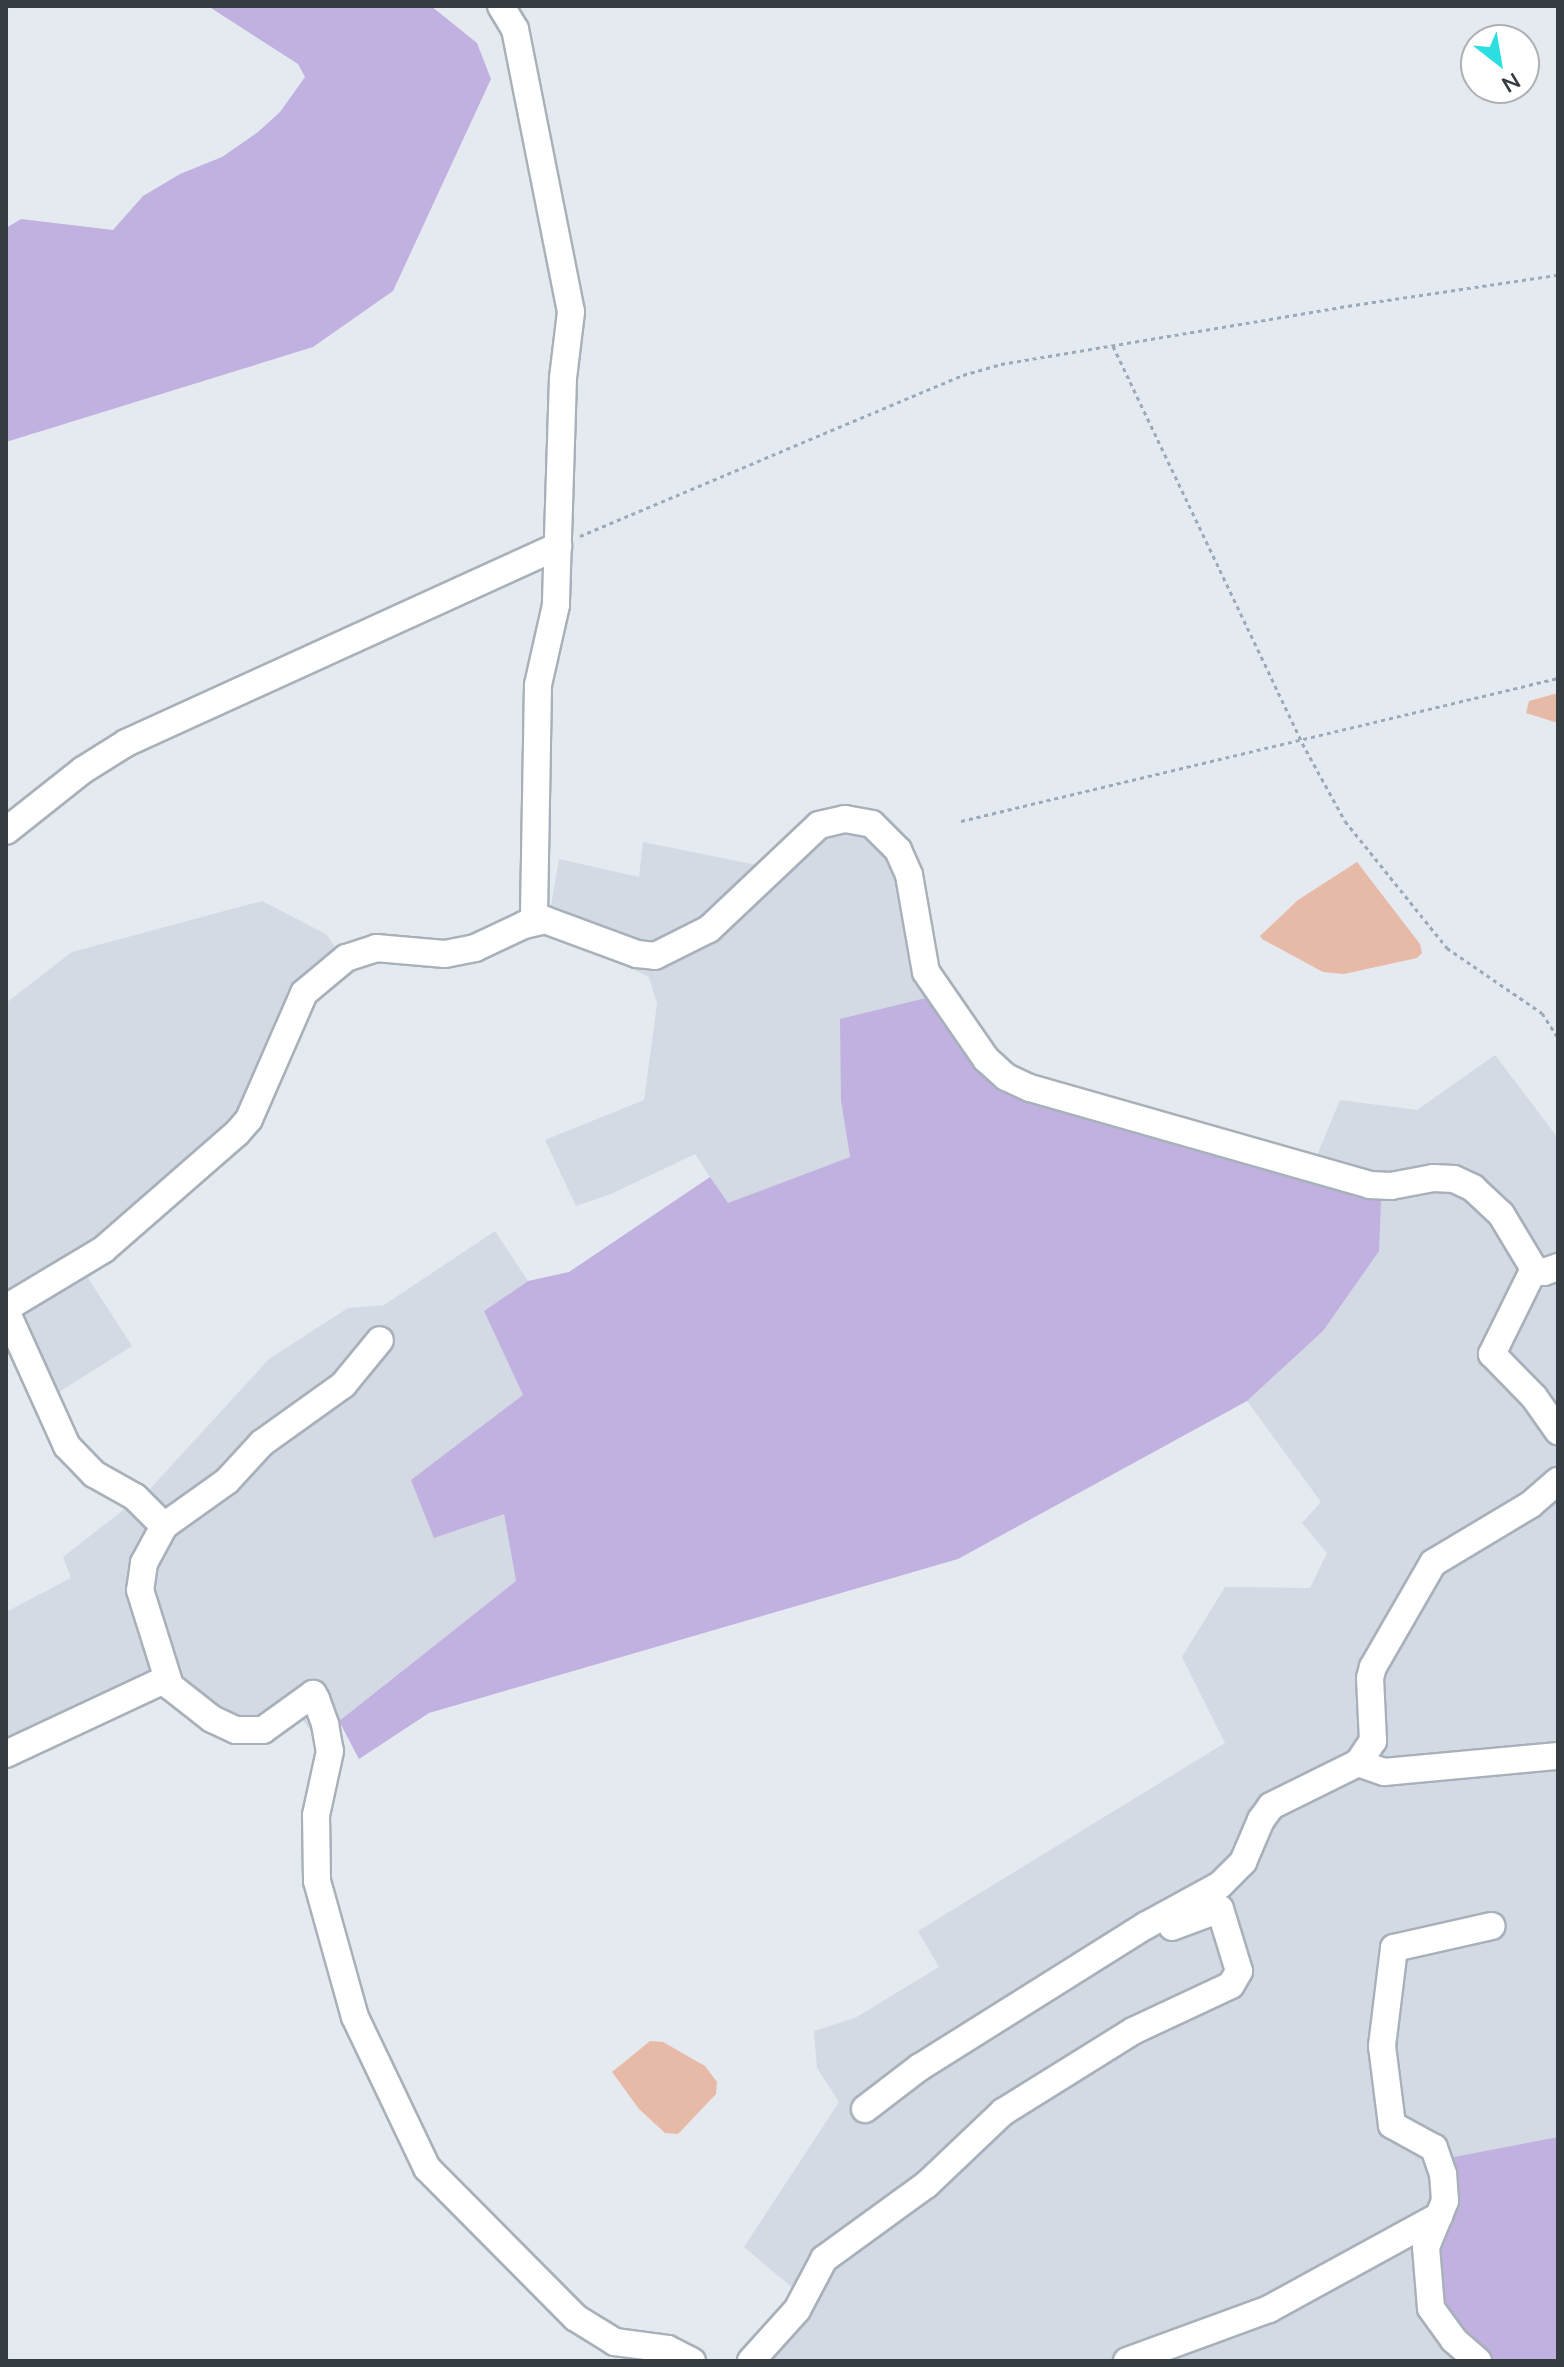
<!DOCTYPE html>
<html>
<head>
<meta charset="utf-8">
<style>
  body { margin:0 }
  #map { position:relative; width:1564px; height:2367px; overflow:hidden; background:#e5eaf0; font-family:Mulish,sans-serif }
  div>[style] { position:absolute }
  .residential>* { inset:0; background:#d3dae3 }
  .green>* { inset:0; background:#c0b1e0 }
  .water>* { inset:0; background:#e7b9a7 }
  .path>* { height:3px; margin-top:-1.5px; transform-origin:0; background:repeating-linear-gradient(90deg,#9baaba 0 4px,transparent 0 8px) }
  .roads { filter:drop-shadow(2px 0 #a8b1ba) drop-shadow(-2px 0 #a8b1ba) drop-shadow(0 2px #a8b1ba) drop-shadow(0 -2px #a8b1ba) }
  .minor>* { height:26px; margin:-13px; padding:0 13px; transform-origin:13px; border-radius:13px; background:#fff }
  span { translate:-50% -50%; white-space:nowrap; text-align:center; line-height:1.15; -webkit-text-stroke:6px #fff; paint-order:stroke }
  .frame { position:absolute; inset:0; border:8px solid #353c42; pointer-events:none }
  .north { position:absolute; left:1460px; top:24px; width:80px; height:80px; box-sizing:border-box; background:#fff; border:2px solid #aeb1b3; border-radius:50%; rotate:149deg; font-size:22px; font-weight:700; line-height:32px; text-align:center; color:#353c42 }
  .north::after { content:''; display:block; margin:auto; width:28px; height:36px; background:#2adee2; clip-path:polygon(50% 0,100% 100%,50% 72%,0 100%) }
</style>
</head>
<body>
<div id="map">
  <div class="residential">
    <div style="clip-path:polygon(816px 814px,867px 817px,908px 855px,934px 996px,841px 1101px,850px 1157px,727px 1204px,695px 1154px,611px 1194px,576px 1206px,545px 1140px,644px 1100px,657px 1004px,649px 977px,547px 929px,559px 859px,639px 877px,643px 842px,767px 867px)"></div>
    <div style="clip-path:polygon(262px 901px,326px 934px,350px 968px,317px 993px,256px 1134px,88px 1278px,132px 1346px,35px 1407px,6px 1332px,6px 1003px,72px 952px)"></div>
    <div style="clip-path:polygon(1495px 1055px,1558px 1138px,1558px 2137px,1454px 2158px,1489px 2361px,739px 2361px,785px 2315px,795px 2290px,744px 2247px,839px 2102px,817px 2068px,814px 2031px,855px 2018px,939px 1967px,918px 1931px,1225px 1743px,1182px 1657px,1225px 1587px,1310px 1588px,1327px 1553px,1302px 1523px,1321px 1502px,1247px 1401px,1323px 1331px,1308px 1177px,1340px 1100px,1417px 1110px)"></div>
    <div style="clip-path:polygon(495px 1231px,528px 1281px,484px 1311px,523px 1395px,504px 1514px,516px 1581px,317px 1738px,300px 1717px,258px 1745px,215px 1738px,153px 1691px,6px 1762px,6px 1612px,71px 1578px,63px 1557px,149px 1490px,269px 1359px,348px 1308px,384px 1305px)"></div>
  </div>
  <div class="green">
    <div style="clip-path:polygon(208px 6px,431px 6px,477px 43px,491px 79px,393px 291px,313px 347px,6px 442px,6px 228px,21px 219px,113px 230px,143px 196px,180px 174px,222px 157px,258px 132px,280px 112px,305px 77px,298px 64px)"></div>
    <div style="clip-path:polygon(934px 996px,984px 1072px,1381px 1201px,1379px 1251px,1323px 1331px,1247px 1401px,958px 1559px,429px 1713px,359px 1759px,339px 1721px,516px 1581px,504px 1514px,434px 1538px,411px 1480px,523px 1395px,484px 1311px,528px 1281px,569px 1272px,710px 1177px,728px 1203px,850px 1157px,841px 1101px,840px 1019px)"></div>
    <div style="clip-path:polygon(1558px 2137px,1558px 2361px,1489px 2361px,1438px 2305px,1437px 2229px,1457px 2201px,1454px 2157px)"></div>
  </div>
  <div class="water">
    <div style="clip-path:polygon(1558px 693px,1558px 723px,1526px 713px,1529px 701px)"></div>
    <div style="clip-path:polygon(1357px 862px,1420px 944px,1422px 953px,1417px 958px,1344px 974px,1323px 972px,1262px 939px,1260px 936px,1298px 900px)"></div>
    <div style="clip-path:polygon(650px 2041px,663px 2042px,705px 2066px,717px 2082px,716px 2094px,678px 2134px,665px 2133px,639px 2109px,612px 2072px)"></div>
  </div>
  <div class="path">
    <div style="left:1113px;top:346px;width:448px;rotate:64.5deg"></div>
    <div style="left:1306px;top:750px;width:81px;rotate:61.2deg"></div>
    <div style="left:1345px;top:821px;width:163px;rotate:51.2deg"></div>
    <div style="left:1447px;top:948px;width:115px;rotate:34.4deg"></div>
    <div style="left:1542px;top:1013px;width:30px;rotate:57deg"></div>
    <div style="left:580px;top:536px;width:415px;rotate:-22.8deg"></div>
    <div style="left:963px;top:375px;width:40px;rotate:-16deg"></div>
    <div style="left:1001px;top:364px;width:344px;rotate:-9.5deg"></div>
    <div style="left:1340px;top:307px;width:220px;rotate:-8.4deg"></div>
    <div style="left:961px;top:821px;width:614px;rotate:-13.47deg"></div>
  </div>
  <div class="roads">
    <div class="minor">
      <div style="left:501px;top:6px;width:27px;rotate:59deg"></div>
      <div style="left:515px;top:29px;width:288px;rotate:78.8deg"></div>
      <div style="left:571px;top:312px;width:66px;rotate:96.9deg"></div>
      <div style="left:563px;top:378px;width:227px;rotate:91.8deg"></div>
      <div style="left:556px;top:605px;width:82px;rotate:102.7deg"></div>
      <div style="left:538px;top:685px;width:236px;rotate:91deg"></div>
      <div style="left:6px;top:831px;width:98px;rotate:-38.4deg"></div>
      <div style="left:83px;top:770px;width:51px;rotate:-32.1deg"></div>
      <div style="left:126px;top:743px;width:475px;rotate:-24.5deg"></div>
      <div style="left:1534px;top:1269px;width:95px;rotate:116.3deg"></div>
      <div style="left:1492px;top:1354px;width:60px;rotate:45.7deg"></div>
      <div style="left:1534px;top:1397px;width:42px;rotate:54.8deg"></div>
      <div style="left:6px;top:1308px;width:114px;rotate:-31deg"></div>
      <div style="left:104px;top:1249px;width:176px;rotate:-41.1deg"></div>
      <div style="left:237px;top:1133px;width:18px;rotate:-49deg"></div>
      <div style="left:249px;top:1119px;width:137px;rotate:-66.4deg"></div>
      <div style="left:304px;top:993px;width:55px;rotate:-39.8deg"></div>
      <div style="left:346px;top:958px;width:32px;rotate:-18deg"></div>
      <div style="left:376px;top:948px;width:69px;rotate:5deg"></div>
      <div style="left:445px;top:954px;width:31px;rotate:-11deg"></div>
      <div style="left:475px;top:948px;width:54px;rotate:-25.1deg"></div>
      <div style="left:524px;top:925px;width:22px;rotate:-13deg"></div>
      <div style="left:545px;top:920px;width:98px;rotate:20.3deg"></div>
      <div style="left:637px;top:954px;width:18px;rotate:6deg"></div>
      <div style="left:655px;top:956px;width:60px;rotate:-26.6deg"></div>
      <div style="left:709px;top:929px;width:151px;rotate:-43.4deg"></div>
      <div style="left:819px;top:825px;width:27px;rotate:-13deg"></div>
      <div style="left:845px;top:819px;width:27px;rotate:10deg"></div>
      <div style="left:872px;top:824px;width:37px;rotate:45deg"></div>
      <div style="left:898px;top:850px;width:27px;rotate:66deg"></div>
      <div style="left:909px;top:875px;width:98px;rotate:80.1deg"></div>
      <div style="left:926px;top:972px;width:106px;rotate:55.4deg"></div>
      <div style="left:986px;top:1059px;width:27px;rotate:42deg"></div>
      <div style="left:1006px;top:1077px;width:26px;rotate:25deg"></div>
      <div style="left:1030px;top:1088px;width:354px;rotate:15.9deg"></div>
      <div style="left:1370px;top:1185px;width:21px;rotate:3deg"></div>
      <div style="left:1391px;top:1186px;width:43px;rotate:-10.8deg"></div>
      <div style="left:1433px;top:1178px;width:21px;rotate:3deg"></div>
      <div style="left:1454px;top:1179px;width:21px;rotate:25deg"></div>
      <div style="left:1473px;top:1188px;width:38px;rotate:43deg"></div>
      <div style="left:1501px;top:1214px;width:64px;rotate:59deg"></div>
      <div style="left:1534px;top:1269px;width:10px;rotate:17deg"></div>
      <div style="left:1544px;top:1272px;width:15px;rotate:-20deg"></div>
      <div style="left:6px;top:1311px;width:148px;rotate:65.7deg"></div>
      <div style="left:67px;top:1446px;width:39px;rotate:46deg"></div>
      <div style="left:94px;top:1474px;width:47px;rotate:29.3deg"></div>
      <div style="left:135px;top:1497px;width:41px;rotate:45deg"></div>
      <div style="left:164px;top:1526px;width:42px;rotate:118.4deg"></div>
      <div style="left:144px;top:1563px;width:27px;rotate:98deg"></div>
      <div style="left:140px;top:1590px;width:101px;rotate:72.6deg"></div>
      <div style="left:170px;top:1686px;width:53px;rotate:38.2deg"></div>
      <div style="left:212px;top:1719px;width:26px;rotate:25deg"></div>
      <div style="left:236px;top:1730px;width:27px"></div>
      <div style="left:263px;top:1730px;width:62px;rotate:-35.8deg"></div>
      <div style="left:313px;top:1694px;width:6px;rotate:59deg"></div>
      <div style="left:316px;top:1699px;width:27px;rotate:70deg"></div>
      <div style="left:325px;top:1724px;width:27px;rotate:80deg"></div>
      <div style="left:330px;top:1751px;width:66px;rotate:102.3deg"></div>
      <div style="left:316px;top:1815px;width:66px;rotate:89.1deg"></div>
      <div style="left:317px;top:1881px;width:141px;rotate:74.4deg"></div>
      <div style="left:355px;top:2017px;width:167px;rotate:64.5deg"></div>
      <div style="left:427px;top:2168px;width:211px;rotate:45.2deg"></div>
      <div style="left:576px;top:2318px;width:46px;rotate:31.6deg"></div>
      <div style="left:615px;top:2342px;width:53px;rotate:7.5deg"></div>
      <div style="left:668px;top:2349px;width:27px;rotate:27deg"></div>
      <div style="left:164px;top:1526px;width:77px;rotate:-35.5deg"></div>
      <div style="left:227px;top:1481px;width:52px;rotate:-47.4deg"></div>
      <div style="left:262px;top:1443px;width:100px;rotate:-35.6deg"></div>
      <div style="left:343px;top:1385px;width:58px;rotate:-50.6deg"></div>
      <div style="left:6px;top:1754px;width:177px;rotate:-25.1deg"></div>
      <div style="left:1358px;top:1763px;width:28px;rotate:19deg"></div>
      <div style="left:1384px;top:1772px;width:175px;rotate:-5.3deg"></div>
      <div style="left:865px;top:2109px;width:69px;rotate:-37.4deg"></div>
      <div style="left:920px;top:2067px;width:266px;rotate:-32.1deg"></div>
      <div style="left:1145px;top:1926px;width:85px;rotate:-28.7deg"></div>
      <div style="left:1220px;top:1885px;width:33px;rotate:-45deg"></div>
      <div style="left:1243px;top:1862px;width:46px;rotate:-66.8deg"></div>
      <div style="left:1261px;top:1820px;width:17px;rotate:-54deg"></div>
      <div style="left:1271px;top:1806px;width:97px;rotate:-26.3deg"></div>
      <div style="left:1358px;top:1763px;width:27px;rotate:-56deg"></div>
      <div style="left:1373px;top:1741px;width:63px;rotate:-92.7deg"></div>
      <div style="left:1370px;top:1678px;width:11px;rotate:-75deg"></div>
      <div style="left:1373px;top:1667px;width:120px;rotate:-60deg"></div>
      <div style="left:1433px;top:1563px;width:113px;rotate:-30.9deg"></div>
      <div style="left:1530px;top:1505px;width:37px;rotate:-41deg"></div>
      <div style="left:751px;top:2361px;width:69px;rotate:-48deg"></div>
      <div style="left:797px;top:2310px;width:58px;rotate:-62.1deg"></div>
      <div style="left:824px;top:2259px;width:126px;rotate:-36deg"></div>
      <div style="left:926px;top:2185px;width:106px;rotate:-43.5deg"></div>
      <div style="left:1003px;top:2112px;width:153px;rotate:-31.9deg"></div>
      <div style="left:1133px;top:2031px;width:108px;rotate:-25.1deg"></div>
      <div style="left:1231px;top:1985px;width:16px;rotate:-60deg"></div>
      <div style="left:1239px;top:1971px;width:65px;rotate:-107deg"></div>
      <div style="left:1220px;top:1909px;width:51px;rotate:159.4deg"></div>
      <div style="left:1127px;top:2361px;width:151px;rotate:-20.1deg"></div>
      <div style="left:1269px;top:2309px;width:194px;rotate:-28.7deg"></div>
      <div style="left:1478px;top:2361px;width:32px;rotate:-139deg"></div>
      <div style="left:1454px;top:2340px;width:39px;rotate:-126deg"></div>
      <div style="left:1431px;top:2308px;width:61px;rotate:-94.7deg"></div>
      <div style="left:1426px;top:2247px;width:50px;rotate:-67.6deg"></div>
      <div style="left:1445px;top:2201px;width:27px;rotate:-94deg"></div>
      <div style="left:1443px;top:2174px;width:28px;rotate:-109deg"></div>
      <div style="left:1434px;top:2148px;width:48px;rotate:-151.3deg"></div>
      <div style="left:1392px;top:2125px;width:80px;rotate:-97.2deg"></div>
      <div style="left:1382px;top:2046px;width:99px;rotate:-83deg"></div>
      <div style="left:1394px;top:1948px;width:100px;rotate:-12.7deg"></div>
    </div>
  </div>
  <div class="frame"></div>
  <div class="north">N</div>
</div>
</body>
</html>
